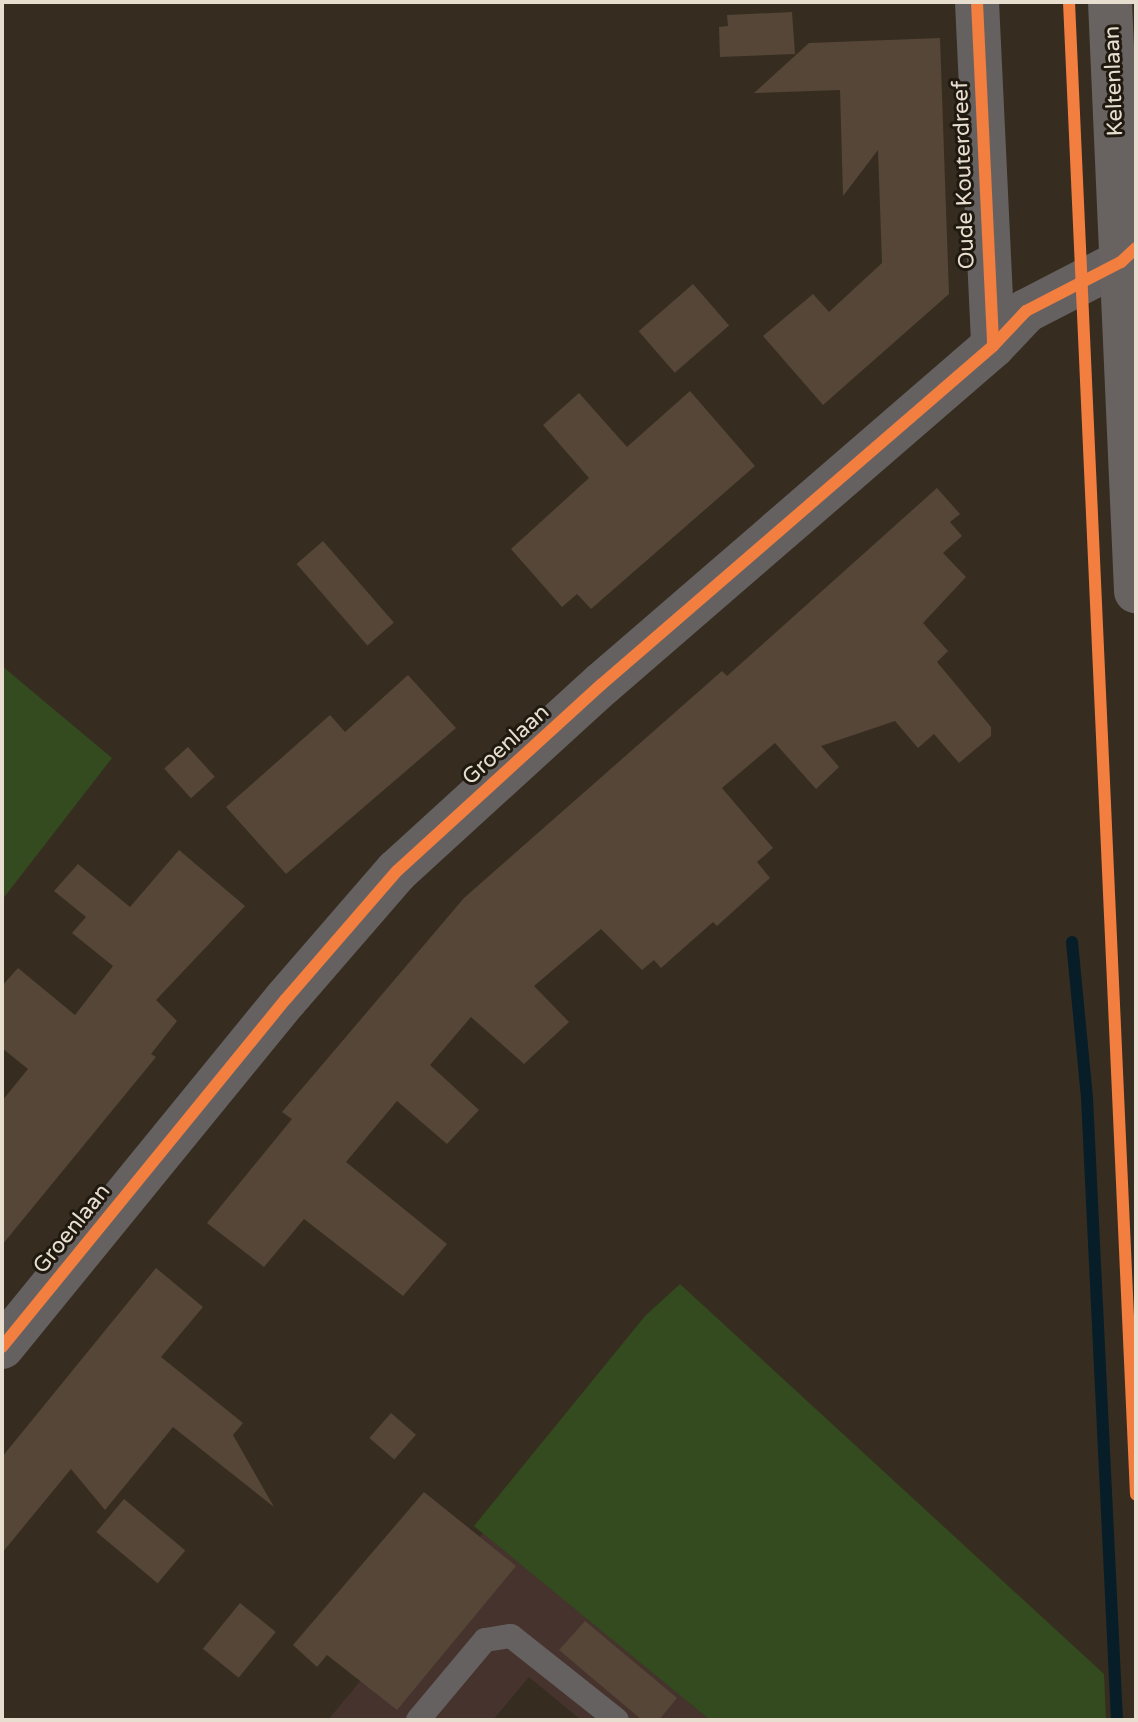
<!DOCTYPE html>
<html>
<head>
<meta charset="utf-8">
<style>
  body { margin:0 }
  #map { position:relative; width:1138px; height:1722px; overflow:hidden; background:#362d20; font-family:"Varela Round",sans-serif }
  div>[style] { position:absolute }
  .commercial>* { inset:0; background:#46332d }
  .green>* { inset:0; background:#344a1f }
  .stream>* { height:12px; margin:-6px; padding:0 6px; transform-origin:6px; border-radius:6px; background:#071e28 }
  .building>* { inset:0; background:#554637; transform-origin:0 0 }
  .service>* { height:24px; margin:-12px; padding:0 12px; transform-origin:12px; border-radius:12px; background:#666161 }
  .minor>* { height:44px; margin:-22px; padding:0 22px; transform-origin:22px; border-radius:22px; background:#666161 }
  .secondary>* { height:44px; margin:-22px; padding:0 22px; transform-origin:22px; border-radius:22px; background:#686361 }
  .cycleway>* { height:12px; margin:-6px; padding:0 6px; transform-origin:6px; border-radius:6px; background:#f27e40 }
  span { translate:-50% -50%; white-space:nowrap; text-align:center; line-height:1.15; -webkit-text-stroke:6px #1f190f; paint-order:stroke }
  .street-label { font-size:22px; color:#e8ded0 }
  .frame { position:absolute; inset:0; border:4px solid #e8ded0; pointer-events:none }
</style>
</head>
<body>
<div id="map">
  <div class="commercial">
    <div style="clip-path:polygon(483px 1533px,710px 1720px,581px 1720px,529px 1677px,493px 1720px,328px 1720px)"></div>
  </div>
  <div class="green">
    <div style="clip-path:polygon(2px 666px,112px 758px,2px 900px)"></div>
    <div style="clip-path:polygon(680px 1284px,1104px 1674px,1106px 1720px,710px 1720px,474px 1526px,645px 1316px)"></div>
  </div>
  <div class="stream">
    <div style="left:1072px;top:942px;width:157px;rotate:84.5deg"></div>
    <div style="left:1087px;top:1098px;width:623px;rotate:87.24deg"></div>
  </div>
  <div class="building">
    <div style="clip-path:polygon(792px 12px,795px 54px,720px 57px,719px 27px,728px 26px,727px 15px)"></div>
    <div style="clip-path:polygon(940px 38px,949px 294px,823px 405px,763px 336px,813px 294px,829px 312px,882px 263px,878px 150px,843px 196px,840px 90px,754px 93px,809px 43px)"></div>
    <div style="left:693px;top:284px;width:55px;height:72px;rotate:49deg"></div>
    <div style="clip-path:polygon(690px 391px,755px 466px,591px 609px,577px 594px,562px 607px,511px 549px,589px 478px,543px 425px,579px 393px,627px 447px)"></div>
    <div style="clip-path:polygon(937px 488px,960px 514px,950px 522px,962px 536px,943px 553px,966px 577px,923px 623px,948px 651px,937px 662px,991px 727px,991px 736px,959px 763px,934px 734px,918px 748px,895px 721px,821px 746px,839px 767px,816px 789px,775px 743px,722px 788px,773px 848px,757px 862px,770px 878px,717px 926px,713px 922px,661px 968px,654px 960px,642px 970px,601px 929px,534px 986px,569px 1022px,524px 1064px,471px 1017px,430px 1065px,479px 1110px,447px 1144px,397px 1101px,346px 1162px,447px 1244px,403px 1296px,304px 1219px,264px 1267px,207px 1223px,292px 1119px,282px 1112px,464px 898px,722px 671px,727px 676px)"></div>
    <div style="left:323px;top:541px;width:108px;height:35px;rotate:49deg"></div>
    <div style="clip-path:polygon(408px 675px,456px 728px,286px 874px,226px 807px,330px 715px,345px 732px)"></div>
    <div style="left:188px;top:747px;width:40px;height:32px;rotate:48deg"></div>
    <div style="clip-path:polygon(179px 850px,245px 906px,156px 1000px,177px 1021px,151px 1054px,156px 1057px,2px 1245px,2px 1101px,28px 1069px,2px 1048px,2px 986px,18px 968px,75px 1015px,113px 966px,72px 933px,86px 917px,54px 891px,78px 864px,130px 907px)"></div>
    <div style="clip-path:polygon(156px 1268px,203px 1307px,161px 1357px,243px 1423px,233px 1435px,274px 1507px,173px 1427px,105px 1510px,71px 1469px,2px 1553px,2px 1457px)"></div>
    <div style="left:391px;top:1413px;width:33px;height:33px;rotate:41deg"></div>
    <div style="clip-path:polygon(424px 1492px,516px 1566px,397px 1710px,327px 1655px,317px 1667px,293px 1645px)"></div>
    <div style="left:124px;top:1499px;width:80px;height:43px;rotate:40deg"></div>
    <div style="left:240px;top:1603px;width:46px;height:59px;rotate:39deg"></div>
    <div style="clip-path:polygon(585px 1621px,677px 1698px,659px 1720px,642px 1720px,559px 1650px)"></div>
  </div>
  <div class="service">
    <div style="left:418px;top:1720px;width:104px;rotate:-50.1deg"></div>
    <div style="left:485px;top:1640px;width:26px;rotate:-9deg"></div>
    <div style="left:511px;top:1636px;width:135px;rotate:38.4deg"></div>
  </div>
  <div class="minor">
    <div style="left:977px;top:2px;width:344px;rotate:87.3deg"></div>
    <div style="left:2px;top:1347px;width:449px;rotate:-50.8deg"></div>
    <div style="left:286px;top:999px;width:169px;rotate:-49.1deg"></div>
    <div style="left:397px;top:871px;width:277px;rotate:-42.4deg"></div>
    <div style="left:602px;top:684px;width:517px;rotate:-40.84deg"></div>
    <div style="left:993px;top:346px;width:48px;rotate:-46.7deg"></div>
    <div style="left:1026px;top:311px;width:107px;rotate:-27.3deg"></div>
    <div style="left:1121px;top:262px;width:21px;rotate:-43deg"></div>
  </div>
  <div class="secondary">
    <div style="left:1110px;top:2px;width:590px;rotate:87.47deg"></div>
  </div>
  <div class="cycleway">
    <div style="left:977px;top:2px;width:344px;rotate:87.3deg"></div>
    <div style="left:1069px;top:2px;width:1494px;rotate:87.43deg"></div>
    <div style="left:2px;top:1347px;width:449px;rotate:-50.8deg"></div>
    <div style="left:286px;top:999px;width:169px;rotate:-49.1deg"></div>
    <div style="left:397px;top:871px;width:277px;rotate:-42.4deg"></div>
    <div style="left:602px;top:684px;width:517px;rotate:-40.84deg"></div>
    <div style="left:993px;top:346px;width:48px;rotate:-46.7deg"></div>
    <div style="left:1026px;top:311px;width:107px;rotate:-27.3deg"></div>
    <div style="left:1121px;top:262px;width:21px;rotate:-43deg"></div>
  </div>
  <div class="street-label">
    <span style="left:1114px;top:81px;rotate:-92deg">Keltenlaan</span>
    <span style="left:964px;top:175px;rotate:-92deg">Oude Kouterdreef</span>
    <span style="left:506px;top:745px;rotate:-42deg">Groenlaan</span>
    <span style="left:72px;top:1229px;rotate:-51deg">Groenlaan</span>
  </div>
  <div class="frame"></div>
</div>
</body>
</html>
